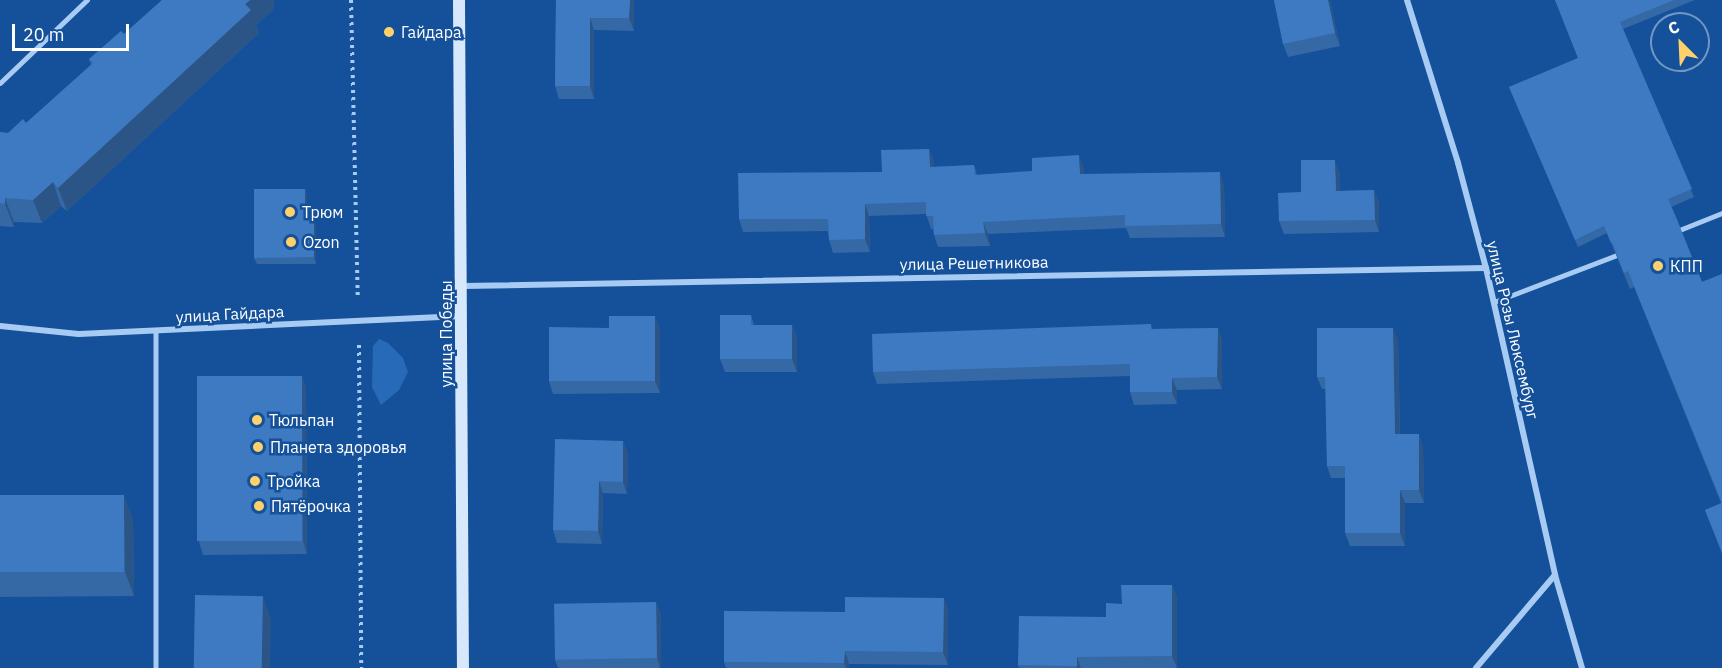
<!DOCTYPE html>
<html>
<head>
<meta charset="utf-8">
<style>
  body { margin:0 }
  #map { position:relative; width:1722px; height:668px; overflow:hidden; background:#14519a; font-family:"IBM Plex Sans",sans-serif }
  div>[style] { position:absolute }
  .green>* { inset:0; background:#276bb8 }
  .path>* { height:4px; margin-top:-2px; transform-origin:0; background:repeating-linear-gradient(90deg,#a7cbf3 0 3px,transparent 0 7.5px) }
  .lane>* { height:4.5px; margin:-2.25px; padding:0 2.25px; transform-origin:2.25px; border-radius:2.25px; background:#a7cbf3 }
  .street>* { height:6px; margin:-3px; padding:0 3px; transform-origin:3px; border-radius:3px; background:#a7cbf3 }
  .secondary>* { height:12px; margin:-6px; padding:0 6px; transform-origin:6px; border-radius:6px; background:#d7e8fd }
  .wall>* { inset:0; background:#3469a6 }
  .shaded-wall>* { inset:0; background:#2b5587 }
  .building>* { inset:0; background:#3d7ac1; transform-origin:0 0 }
  .dots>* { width:16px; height:16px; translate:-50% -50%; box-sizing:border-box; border:3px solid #14519a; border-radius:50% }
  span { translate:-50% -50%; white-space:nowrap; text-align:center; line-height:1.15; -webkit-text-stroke:5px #14519a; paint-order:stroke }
  .poi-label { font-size:16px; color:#fff }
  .left { translate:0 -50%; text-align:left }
  .street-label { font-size:16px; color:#fff }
  .north { position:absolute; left:1650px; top:12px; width:60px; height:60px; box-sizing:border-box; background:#14519a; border:2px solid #7297c2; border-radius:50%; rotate:336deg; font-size:16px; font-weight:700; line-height:24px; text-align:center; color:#fff }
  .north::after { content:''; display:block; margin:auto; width:21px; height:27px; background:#ffd16a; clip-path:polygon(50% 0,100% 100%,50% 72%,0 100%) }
  .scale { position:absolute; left:12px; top:24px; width:117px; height:27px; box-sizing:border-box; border:3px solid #fff; border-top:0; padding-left:8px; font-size:18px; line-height:21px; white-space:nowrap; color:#fff; -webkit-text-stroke:4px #14519a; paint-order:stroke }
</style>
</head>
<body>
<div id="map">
  <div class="green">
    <div style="clip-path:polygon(379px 339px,388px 343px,403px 358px,408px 372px,399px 390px,381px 405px,372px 387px,373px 346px)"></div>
  </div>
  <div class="path">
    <div style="left:351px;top:0;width:298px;rotate:88.7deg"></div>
    <div style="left:359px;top:345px;width:323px;rotate:89.6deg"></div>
  </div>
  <div class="lane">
    <div style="left:0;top:83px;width:120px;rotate:-43.7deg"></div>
    <div style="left:1677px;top:231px;width:48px;rotate:-21.8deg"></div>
    <div style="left:1494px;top:302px;width:137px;rotate:-20.9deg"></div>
    <div style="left:156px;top:331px;width:337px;rotate:90deg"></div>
  </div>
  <div class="street">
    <div style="left:1407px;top:0;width:171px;rotate:72.6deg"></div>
    <div style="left:1458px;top:163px;width:109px;rotate:75.1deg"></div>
    <div style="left:1486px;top:268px;width:315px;rotate:77.3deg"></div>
    <div style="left:1555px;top:575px;width:97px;rotate:73.8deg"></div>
    <div style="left:463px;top:286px;width:1023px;rotate:-1.01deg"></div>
    <div style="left:0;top:326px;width:79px;rotate:5.8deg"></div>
    <div style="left:79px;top:334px;width:383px;rotate:-2.7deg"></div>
    <div style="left:1476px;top:668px;width:122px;rotate:-49.7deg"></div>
  </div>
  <div class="secondary">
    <div style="left:459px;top:0;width:668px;rotate:89.66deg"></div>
  </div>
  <div class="wall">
    <div style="clip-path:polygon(162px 0,274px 0,273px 10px,256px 25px,259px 33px,67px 211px,61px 206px,42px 223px,14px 222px,14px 227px,0 226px,0 132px,8px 133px,26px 123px,91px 65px,89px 59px,124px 34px)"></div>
    <div style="clip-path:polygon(556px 0,634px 0,634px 31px,594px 30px,594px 99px,559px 99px,555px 86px)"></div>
    <div style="clip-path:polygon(1274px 0,1330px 0,1340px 46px,1288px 57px,1283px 44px)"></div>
    <div style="clip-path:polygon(1555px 0,1695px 0,1623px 29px,1694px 197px,1671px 207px,1702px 282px,1722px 274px,1722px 554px,1705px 510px,1721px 503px,1634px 287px,1630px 289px,1607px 233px,1578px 247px,1509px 87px,1578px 58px)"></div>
    <div style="clip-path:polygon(929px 149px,934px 161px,934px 167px,974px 165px,977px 175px,1084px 168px,1084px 174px,1224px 184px,1225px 237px,1130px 238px,1126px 228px,988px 234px,990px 246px,938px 247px,934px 235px,933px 229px,931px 229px,926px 214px,869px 216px,870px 252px,833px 253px,829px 240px,828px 231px,743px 232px,739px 219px,882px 172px)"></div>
    <div style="clip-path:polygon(1340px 173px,1340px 191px,1374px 190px,1379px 202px,1379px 232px,1284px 234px,1279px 221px,1301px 192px)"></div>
    <div style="clip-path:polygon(305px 189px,307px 195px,307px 218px,314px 218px,316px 224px,316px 264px,257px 264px,254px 258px)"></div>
    <div style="clip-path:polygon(751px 315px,754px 325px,792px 325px,797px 338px,797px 372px,725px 372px,720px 359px)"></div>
    <div style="clip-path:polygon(1151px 324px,1152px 329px,1218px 328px,1222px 341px,1222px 389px,1177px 390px,1177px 404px,1134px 405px,1130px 392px,1130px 376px,877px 384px,873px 372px)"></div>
    <div style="clip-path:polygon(660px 328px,660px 393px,553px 394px,549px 381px)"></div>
    <div style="clip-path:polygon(1398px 340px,1400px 434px,1419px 434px,1423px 447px,1424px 503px,1405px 503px,1405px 546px,1350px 546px,1345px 533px,1345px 478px,1331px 478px,1327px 466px,1326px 389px,1322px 389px,1317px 377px)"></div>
    <div style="clip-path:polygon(302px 376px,306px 389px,307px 554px,203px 555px,199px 542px)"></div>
    <div style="clip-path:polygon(623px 441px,628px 453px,627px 494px,603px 493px,602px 544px,557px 543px,553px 530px)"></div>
    <div style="clip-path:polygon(0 495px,133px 519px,134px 596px,0 597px)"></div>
    <div style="clip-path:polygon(1172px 585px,1177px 597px,1177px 668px,1019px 668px,1018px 665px,1106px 617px,1122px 604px)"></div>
    <div style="clip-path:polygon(944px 598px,948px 610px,948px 665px,849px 664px,849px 668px,726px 668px,724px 662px,845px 612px)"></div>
    <div style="clip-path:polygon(656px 602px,661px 615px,661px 668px,558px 668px,555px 660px)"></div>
  </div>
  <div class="shaded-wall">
    <div style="clip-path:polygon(250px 0,274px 0,273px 10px,256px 25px,259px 33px,67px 211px,58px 188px)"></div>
    <div style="clip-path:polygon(630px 0,634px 0,634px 31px,629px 18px)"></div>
    <div style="clip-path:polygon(1328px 0,1330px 0,1340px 46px,1335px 33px)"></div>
    <div style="clip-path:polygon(590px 18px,594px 30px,594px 99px,590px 86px)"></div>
    <div style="clip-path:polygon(929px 149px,934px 161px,935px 180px,930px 167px)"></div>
    <div style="clip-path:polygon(1079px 155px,1084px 168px,1085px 187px,1080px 174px)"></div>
    <div style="clip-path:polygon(1335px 160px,1340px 173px,1340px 204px,1336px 191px)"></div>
    <div style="clip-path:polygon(1220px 172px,1224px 184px,1225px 237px,1221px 224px)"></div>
    <div style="clip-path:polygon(53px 182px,61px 206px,42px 223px,33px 200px)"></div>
    <div style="clip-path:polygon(305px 189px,307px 195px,307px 225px,305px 218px)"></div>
    <div style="clip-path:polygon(1374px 190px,1379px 202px,1379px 232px,1375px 220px)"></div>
    <div style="clip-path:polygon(5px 198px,14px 222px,14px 227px,5px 204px)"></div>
    <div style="clip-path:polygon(865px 204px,869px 216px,870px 252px,865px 239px)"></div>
    <div style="clip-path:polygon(314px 218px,316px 224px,316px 264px,314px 257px)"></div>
    <div style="clip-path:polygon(983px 222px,988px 234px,990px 246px,985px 233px)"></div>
    <div style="clip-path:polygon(655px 316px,660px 328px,660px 393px,655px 381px)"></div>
    <div style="clip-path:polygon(792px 325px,797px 338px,797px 372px,792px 359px)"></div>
    <div style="clip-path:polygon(1218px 328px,1222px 341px,1222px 389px,1217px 377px)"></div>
    <div style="clip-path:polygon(1393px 328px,1398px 340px,1400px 447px,1395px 434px)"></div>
    <div style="clip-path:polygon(302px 376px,306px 389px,307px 554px,303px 541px)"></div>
    <div style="clip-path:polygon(1172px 378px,1177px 390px,1177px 404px,1172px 392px)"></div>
    <div style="clip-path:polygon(1419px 434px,1423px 447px,1424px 503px,1419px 490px)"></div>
    <div style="clip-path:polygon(623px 441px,628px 453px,627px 494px,623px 482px)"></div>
    <div style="clip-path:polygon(599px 481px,603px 493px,602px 544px,598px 531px)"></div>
    <div style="clip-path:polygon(1400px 490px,1405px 503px,1405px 546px,1400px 533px)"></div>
    <div style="clip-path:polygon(124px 495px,133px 519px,134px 596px,125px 572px)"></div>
    <div style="clip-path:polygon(1172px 585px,1177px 597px,1177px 668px,1172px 656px)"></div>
    <div style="clip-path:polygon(263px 596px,271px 619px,270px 668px,262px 668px)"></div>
    <div style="clip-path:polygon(944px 598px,948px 610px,948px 665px,943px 652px)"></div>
    <div style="clip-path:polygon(656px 602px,661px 615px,661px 668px,660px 668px,657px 658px)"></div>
    <div style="clip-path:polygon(845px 651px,849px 664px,849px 668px,846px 668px,844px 663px)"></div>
    <div style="clip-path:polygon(1077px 657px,1081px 668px,1077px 668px)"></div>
  </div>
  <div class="building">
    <div style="clip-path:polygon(162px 0,250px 0,245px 4px,251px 10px,58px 188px,53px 182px,33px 200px,5px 198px,5px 204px,0 203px,0 132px,8px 133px,23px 119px,26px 123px,93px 63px,89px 59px,121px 31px,124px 34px)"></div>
    <div style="clip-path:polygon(556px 0,630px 0,629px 18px,590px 18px,590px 86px,555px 86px)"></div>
    <div style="clip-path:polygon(1274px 0,1328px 0,1335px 33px,1283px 44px)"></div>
    <div style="clip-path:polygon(1555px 0,1674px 0,1620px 22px,1692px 189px,1668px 199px,1676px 217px,1611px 243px,1604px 226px,1575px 240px,1509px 87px,1578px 58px)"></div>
    <div style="clip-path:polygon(929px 149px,930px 167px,974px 165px,975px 175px,1032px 171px,1032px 158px,1079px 155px,1080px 174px,1220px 172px,1221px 224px,1125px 226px,1125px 215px,983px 222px,985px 233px,934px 235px,933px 216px,926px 216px,926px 202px,865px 204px,865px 239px,829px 240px,828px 219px,739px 219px,738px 173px,882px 172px,881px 150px)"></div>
    <div style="clip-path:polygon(1301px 160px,1335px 160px,1336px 191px,1374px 190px,1375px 220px,1279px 221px,1278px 193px,1301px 192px)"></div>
    <div style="clip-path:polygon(254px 189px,305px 189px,305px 218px,314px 218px,314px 257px,254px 258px)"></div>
    <div style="clip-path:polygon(1676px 217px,1702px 282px,1722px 274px,1722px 503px,1628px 271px,1624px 273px,1612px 242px)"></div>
    <div style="clip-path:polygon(720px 315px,751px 315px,751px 325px,792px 325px,792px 359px,720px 359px)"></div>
    <div style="clip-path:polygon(609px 316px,655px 316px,655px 381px,549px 381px,549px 327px,609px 328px)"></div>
    <div style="clip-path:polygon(1151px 324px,1151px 329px,1218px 328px,1217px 377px,1172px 378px,1172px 392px,1130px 392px,1130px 364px,873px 372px,872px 334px)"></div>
    <div style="clip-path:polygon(1317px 328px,1393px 328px,1395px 434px,1419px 434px,1419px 490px,1400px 490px,1400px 533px,1345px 533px,1345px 466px,1327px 466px,1325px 377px,1317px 377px)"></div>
    <div style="left:302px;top:376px;width:165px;height:105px;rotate:90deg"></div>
    <div style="clip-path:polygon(555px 439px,623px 441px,623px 482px,599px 481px,598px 531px,553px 530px)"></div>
    <div style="left:0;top:495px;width:124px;height:77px"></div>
    <div style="clip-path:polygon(1722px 503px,1722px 552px,1705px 510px)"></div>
    <div style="clip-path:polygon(1121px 585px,1172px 585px,1172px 656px,1077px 657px,1077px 666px,1018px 665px,1019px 616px,1106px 617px,1106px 603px,1122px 604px)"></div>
    <div style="left:195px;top:595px;width:68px;height:73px;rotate:1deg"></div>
    <div style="clip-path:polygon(845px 597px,944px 598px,943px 652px,845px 651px,844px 663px,724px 662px,724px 611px,845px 612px)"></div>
    <div style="left:656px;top:602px;width:56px;height:102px;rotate:89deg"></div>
  </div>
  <div class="dots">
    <div style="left:389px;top:32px;background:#ffd16a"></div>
    <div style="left:290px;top:212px;background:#ffd16a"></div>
    <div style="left:291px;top:242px;background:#ffd16a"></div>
    <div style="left:1658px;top:266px;background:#ffd16a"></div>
    <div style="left:257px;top:420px;background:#ffd16a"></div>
    <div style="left:258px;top:447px;background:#ffd16a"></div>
    <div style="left:255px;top:481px;background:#ffd16a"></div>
    <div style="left:259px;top:506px;background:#ffd16a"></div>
  </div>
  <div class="poi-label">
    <span class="left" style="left:401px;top:32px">Гайдара</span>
    <span class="left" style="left:302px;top:212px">Трюм</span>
    <span class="left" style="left:303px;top:242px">Ozon</span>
    <span class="left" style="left:1670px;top:266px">КПП</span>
    <span class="left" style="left:269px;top:420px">Тюльпан</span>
    <span class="left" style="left:270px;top:447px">Планета здоровья</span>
    <span class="left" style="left:267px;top:481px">Тройка</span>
    <span class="left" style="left:271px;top:506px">Пятёрочка</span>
  </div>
  <div class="street-label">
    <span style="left:974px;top:263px;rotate:-1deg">улица Решетникова</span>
    <span style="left:230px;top:314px;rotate:-3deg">улица Гайдара</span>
    <span style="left:1513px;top:330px;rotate:77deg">улица Розы Люксембург</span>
    <span style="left:446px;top:334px;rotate:-90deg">улица Победы</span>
  </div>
  <div class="north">С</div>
  <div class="scale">20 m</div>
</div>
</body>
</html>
